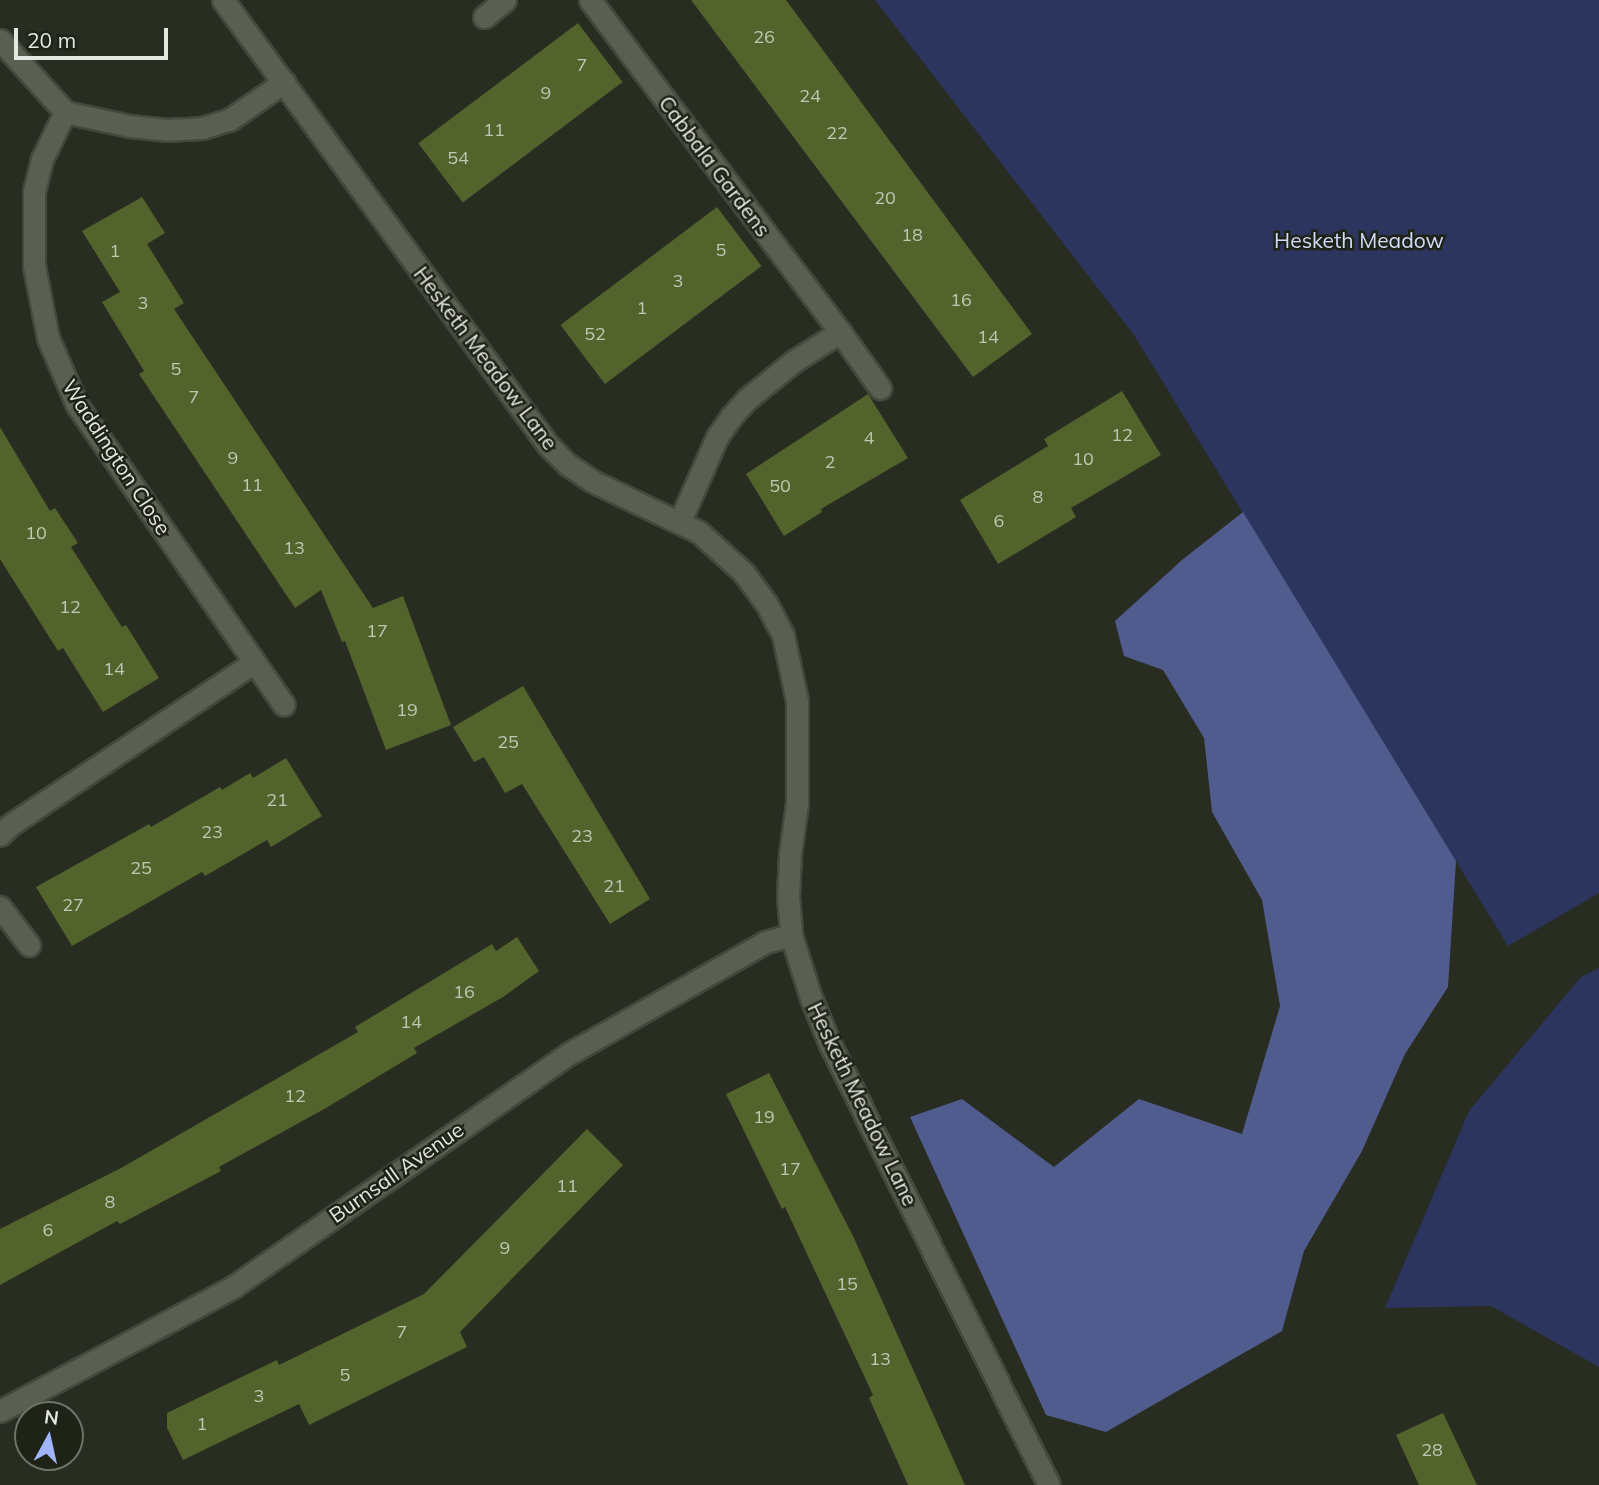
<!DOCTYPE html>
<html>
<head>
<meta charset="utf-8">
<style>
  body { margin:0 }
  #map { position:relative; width:1599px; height:1485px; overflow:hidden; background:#282c21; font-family:Mulish,sans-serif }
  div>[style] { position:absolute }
  .green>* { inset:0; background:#2c355d }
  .forest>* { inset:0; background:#505c8e }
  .building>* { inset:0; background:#52632c; transform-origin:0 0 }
  .roads { filter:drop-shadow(2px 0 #44483d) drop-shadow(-2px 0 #44483d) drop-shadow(0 2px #44483d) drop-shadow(0 -2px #44483d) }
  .minor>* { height:21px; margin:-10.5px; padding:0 10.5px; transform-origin:10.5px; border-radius:10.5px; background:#5a5f52 }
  span { translate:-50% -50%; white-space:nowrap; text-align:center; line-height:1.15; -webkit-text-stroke:5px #1f2317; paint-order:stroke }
  .number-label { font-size:18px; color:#c0c7b3 }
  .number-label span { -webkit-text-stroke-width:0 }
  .street-label { font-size:21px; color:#e5e8e0 }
  .park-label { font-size:21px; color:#d2dbfb }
  .north { position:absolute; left:14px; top:1401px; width:70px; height:70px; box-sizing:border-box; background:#1f2317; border:2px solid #6e7267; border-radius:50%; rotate:8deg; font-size:19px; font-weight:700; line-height:28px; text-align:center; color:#e5e8e0 }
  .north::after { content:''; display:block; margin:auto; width:24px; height:32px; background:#a0b3fd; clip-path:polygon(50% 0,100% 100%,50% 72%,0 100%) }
  .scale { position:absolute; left:14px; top:28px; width:154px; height:32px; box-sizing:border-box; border:4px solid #e5e8e0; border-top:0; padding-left:9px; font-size:21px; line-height:24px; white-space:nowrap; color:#e5e8e0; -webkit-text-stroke:5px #1f2317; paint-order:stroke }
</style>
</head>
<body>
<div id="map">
  <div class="green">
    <div style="clip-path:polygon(875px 0,1599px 0,1599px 893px,1508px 946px,1134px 335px)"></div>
    <div style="clip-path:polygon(1599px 968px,1599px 1367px,1491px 1306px,1385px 1308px,1469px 1111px,1581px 977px)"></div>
  </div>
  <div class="forest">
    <div style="clip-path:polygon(1243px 512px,1456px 861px,1448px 987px,1405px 1054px,1362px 1151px,1304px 1251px,1282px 1331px,1106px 1432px,1046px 1415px,910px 1117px,962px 1099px,1054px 1167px,1139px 1099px,1242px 1134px,1280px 1006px,1262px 900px,1212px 812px,1204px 738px,1163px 670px,1124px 656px,1115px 621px,1182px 560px)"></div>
  </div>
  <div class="building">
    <div style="clip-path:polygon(691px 0,786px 0,1032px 334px,973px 377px)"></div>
    <div style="left:578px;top:23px;width:74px;height:200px;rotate:53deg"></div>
    <div style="clip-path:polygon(142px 197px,165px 233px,147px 244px,184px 303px,174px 309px,373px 608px,403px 596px,451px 725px,386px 750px,345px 641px,342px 642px,321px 590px,295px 608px,139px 374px,144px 371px,102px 302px,120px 292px,82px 231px)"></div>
    <div style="left:717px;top:207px;width:74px;height:196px;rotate:53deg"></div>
    <div style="clip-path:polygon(1122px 391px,1161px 455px,1071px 508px,1076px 517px,998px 564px,960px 500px,1048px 446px,1044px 439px)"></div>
    <div style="clip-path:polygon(868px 394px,908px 458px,821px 509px,822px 512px,784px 536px,746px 474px)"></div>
    <div style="clip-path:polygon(0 427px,50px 511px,55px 508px,78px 543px,71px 547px,122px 627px,126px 625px,159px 678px,103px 712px,63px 648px,58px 651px,0 559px)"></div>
    <div style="clip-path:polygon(523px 686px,650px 899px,610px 924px,522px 784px,505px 793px,484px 757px,474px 762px,453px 727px)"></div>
    <div style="clip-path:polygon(286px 758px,322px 816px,271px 847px,267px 840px,205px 876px,202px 872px,72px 946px,36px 887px,149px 824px,151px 827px,220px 787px,222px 790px,250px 773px,253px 778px)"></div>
    <div style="clip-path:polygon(517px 937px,539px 971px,503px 997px,414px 1048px,417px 1053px,326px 1108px,219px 1167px,221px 1171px,120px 1224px,117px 1221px,0 1285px,0 1229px,121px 1168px,318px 1055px,358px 1032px,355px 1027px,492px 944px,496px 951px)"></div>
    <div style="clip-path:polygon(769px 1073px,853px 1236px,965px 1485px,908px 1485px,869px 1398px,873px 1395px,785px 1207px,782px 1209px,726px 1094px)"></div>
    <div style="clip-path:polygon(587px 1129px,623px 1165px,460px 1332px,467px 1347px,309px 1425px,299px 1404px,183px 1460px,167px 1428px,167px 1413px,277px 1360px,279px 1365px,424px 1294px)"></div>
    <div style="clip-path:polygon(1443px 1413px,1477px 1485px,1419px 1485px,1396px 1435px)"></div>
  </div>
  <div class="roads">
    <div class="minor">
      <div style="left:223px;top:0;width:551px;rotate:53.86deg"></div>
      <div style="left:548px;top:445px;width:27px;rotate:45deg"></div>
      <div style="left:567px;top:464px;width:30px;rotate:34deg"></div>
      <div style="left:592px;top:481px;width:119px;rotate:25.5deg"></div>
      <div style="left:699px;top:532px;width:61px;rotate:42.3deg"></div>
      <div style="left:744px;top:573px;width:37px;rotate:54deg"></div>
      <div style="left:766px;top:603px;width:36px;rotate:62deg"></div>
      <div style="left:783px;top:635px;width:67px;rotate:78deg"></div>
      <div style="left:797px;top:701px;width:102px;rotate:90deg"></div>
      <div style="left:797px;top:803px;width:51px;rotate:97.8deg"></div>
      <div style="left:790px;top:854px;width:43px;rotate:92.7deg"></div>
      <div style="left:788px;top:897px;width:38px;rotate:85deg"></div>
      <div style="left:791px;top:935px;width:66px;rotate:72.4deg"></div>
      <div style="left:811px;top:998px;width:50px;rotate:67.6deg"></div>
      <div style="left:830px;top:1044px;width:492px;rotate:63.6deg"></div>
      <div style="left:590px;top:0;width:416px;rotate:53deg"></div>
      <div style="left:840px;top:332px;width:54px;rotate:147.8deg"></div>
      <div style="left:794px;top:361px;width:60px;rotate:141deg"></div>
      <div style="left:747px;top:399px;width:24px;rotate:132deg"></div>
      <div style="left:731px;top:417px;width:24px;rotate:125deg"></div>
      <div style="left:717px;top:437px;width:92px;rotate:113.8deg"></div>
      <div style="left:484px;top:17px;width:27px;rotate:-39deg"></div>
      <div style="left:0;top:40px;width:97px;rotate:47.9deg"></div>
      <div style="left:65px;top:112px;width:66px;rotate:12.2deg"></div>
      <div style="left:130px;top:126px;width:36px;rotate:6deg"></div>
      <div style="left:166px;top:130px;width:36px;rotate:-3deg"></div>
      <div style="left:202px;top:128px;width:28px;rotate:-17deg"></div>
      <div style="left:229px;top:120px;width:67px;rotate:-34.6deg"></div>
      <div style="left:65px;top:112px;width:52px;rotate:116.1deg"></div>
      <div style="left:42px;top:159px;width:34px;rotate:104deg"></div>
      <div style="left:34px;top:192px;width:74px;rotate:90deg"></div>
      <div style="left:34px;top:266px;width:73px;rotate:79deg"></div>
      <div style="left:48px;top:338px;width:73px;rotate:66.6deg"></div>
      <div style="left:77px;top:405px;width:364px;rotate:55.4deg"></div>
      <div style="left:840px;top:332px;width:69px;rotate:54.5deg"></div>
      <div style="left:0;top:835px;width:14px;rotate:-45deg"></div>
      <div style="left:10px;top:825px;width:293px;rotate:-33.7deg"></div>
      <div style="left:0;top:907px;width:48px;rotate:52.7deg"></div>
      <div style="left:0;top:1411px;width:264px;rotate:-28deg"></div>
      <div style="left:233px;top:1287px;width:410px;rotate:-34.8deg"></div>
      <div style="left:570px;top:1053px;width:224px;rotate:-29.6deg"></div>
      <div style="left:765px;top:942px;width:27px;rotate:-15deg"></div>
    </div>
  </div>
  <div class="number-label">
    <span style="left:764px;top:37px">26</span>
    <span style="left:582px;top:65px">7</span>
    <span style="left:546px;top:93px">9</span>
    <span style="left:810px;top:96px">24</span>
    <span style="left:494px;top:130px">11</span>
    <span style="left:837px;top:133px">22</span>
    <span style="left:458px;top:158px">54</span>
    <span style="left:885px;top:198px">20</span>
    <span style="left:912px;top:235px">18</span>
    <span style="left:721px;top:250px">5</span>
    <span style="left:115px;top:251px">1</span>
    <span style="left:678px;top:281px">3</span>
    <span style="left:961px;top:300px">16</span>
    <span style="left:143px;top:303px">3</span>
    <span style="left:642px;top:308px">1</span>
    <span style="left:595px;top:334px">52</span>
    <span style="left:988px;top:337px">14</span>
    <span style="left:176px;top:369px">5</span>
    <span style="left:194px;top:397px">7</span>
    <span style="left:1122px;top:435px">12</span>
    <span style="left:869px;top:438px">4</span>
    <span style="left:233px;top:458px">9</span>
    <span style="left:1083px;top:459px">10</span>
    <span style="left:830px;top:462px">2</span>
    <span style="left:252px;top:485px">11</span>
    <span style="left:780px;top:486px">50</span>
    <span style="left:1038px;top:497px">8</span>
    <span style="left:999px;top:521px">6</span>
    <span style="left:36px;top:533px">10</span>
    <span style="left:294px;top:548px">13</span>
    <span style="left:70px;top:607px">12</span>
    <span style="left:377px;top:631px">17</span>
    <span style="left:114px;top:669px">14</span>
    <span style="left:407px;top:710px">19</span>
    <span style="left:508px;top:742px">25</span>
    <span style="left:277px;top:800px">21</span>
    <span style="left:212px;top:832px">23</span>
    <span style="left:582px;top:836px">23</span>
    <span style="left:141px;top:868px">25</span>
    <span style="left:614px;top:886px">21</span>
    <span style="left:73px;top:905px">27</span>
    <span style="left:464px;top:992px">16</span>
    <span style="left:411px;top:1022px">14</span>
    <span style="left:295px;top:1096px">12</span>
    <span style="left:764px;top:1117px">19</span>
    <span style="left:790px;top:1169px">17</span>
    <span style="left:567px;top:1186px">11</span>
    <span style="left:110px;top:1202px">8</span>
    <span style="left:48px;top:1230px">6</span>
    <span style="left:505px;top:1248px">9</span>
    <span style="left:847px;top:1284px">15</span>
    <span style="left:402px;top:1332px">7</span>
    <span style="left:880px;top:1359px">13</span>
    <span style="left:345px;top:1375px">5</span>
    <span style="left:259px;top:1396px">3</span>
    <span style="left:202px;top:1424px">1</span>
    <span style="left:1432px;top:1450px">28</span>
  </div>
  <div class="street-label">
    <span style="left:715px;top:166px;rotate:53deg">Cabbala Gardens</span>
    <span style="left:486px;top:358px;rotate:53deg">Hesketh Meadow Lane</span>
    <span style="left:117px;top:457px;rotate:57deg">Waddington Close</span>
    <span style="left:863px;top:1104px;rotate:64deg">Hesketh Meadow Lane</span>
    <span style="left:396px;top:1172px;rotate:-35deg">Burnsall Avenue</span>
  </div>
  <div class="park-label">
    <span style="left:1359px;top:240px">Hesketh Meadow</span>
  </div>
  <div class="north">N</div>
  <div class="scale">20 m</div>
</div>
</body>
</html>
